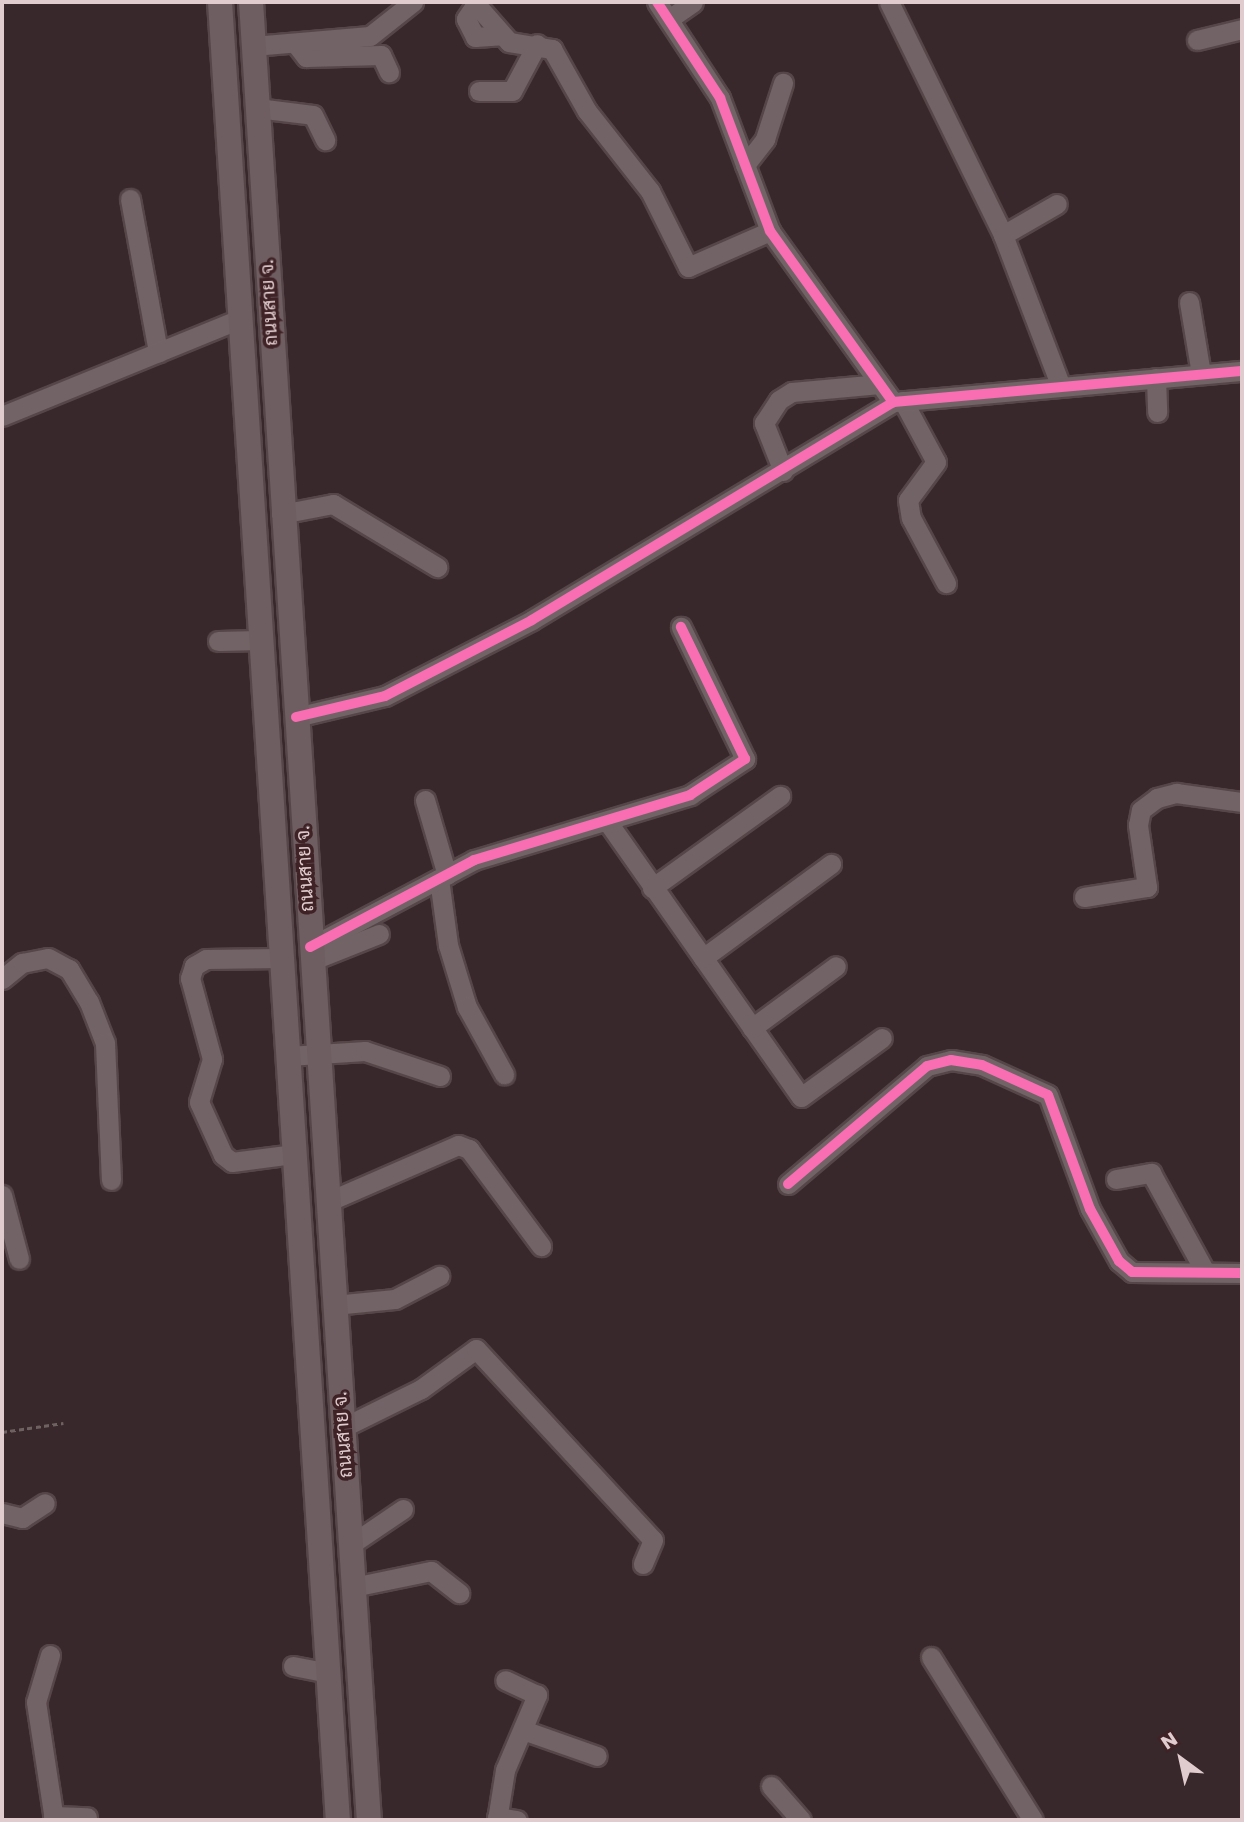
<!DOCTYPE html>
<html>
<head>
<meta charset="utf-8">
<style>
  body { margin:0 }
  #map { position:relative; width:1244px; height:1822px; overflow:hidden; background:#39282b; font-family:Poppins,Sarabun,sans-serif }
  div>[style] { position:absolute }
  .path>* { height:2.5px; margin-top:-1.25px; transform-origin:0; background:repeating-linear-gradient(90deg,#6e6162 0 5px,transparent 0 8.5px) }
  .roads { filter:drop-shadow(2px 0 #564649) drop-shadow(-2px 0 #564649) drop-shadow(0 2px #564649) drop-shadow(0 -2px #564649) }
  .minor>* { height:19px; margin:-9.5px; padding:0 9.5px; transform-origin:9.5px; border-radius:9.5px; background:#726466 }
  .major>* { height:24px; margin:-12px; padding:0 12px; transform-origin:12px; border-radius:12px; background:#6f5e61 }
  .cycleway>* { height:10px; margin:-5px; padding:0 5px; transform-origin:5px; border-radius:5px; background:#f96db3 }
  span { translate:-50% -50%; white-space:nowrap; text-align:center; line-height:1.15; -webkit-text-stroke:7px #3f2226; paint-order:stroke }
  .street-label { font-size:19px; color:#e0ccce }
  .frame { position:absolute; inset:0; border:4px solid #e0ccce; pointer-events:none }
  .north { position:absolute; left:1146px; top:1724px; width:70px; height:70px; -webkit-text-stroke:5px #3f2226; paint-order:stroke; rotate:327deg; font-size:19px; font-weight:700; line-height:28px; text-align:center; color:#e0ccce }
  .north::after { content:''; display:block; margin:auto; width:24px; height:32px; background:#e0ccce; clip-path:polygon(50% 0,100% 100%,50% 72%,0 100%) }
</style>
</head>
<body>
<div id="map">
  <div class="path">
    <div style="left:2px;top:1432px;width:62px;rotate:-8.4deg"></div>
  </div>
  <div class="roads">
    <div class="minor">
      <div style="left:474px;top:2px;width:53px;rotate:48.8deg"></div>
      <div style="left:509px;top:42px;width:44px;rotate:9.2deg"></div>
      <div style="left:552px;top:49px;width:71px;rotate:60.6deg"></div>
      <div style="left:587px;top:111px;width:102px;rotate:51.8deg"></div>
      <div style="left:650px;top:191px;width:85px;rotate:63.4deg"></div>
      <div style="left:688px;top:267px;width:90px;rotate:-23.7deg"></div>
      <div style="left:657px;top:2px;width:115px;rotate:56.7deg"></div>
      <div style="left:720px;top:98px;width:142px;rotate:69.4deg"></div>
      <div style="left:770px;top:231px;width:211px;rotate:54.3deg"></div>
      <div style="left:889px;top:2px;width:259px;rotate:63.9deg"></div>
      <div style="left:1003px;top:235px;width:157px;rotate:69.1deg"></div>
      <div style="left:476px;top:4px;width:18px;rotate:124deg"></div>
      <div style="left:466px;top:19px;width:20px;rotate:63deg"></div>
      <div style="left:475px;top:37px;width:26px;rotate:-4deg"></div>
      <div style="left:669px;top:19px;width:29px;rotate:-35deg"></div>
      <div style="left:1197px;top:40px;width:46px;rotate:-13.7deg"></div>
      <div style="left:295px;top:43px;width:18px;rotate:52deg"></div>
      <div style="left:306px;top:57px;width:75px;rotate:-1.5deg"></div>
      <div style="left:381px;top:55px;width:19px;rotate:65deg"></div>
      <div style="left:253px;top:46px;width:117px;rotate:-4.9deg"></div>
      <div style="left:370px;top:36px;width:55px;rotate:-38.3deg"></div>
      <div style="left:479px;top:91px;width:33px"></div>
      <div style="left:512px;top:91px;width:53px;rotate:-62deg"></div>
      <div style="left:257px;top:108px;width:56px;rotate:7.1deg"></div>
      <div style="left:313px;top:115px;width:28px;rotate:64deg"></div>
      <div style="left:745px;top:165px;width:33px;rotate:-52deg"></div>
      <div style="left:765px;top:139px;width:59px;rotate:-72.2deg"></div>
      <div style="left:130px;top:199px;width:156px;rotate:79.6deg"></div>
      <div style="left:1003px;top:235px;width:62px;rotate:-29.9deg"></div>
      <div style="left:1189px;top:302px;width:73px;rotate:80.5deg"></div>
      <div style="left:1156px;top:378px;width:34px;rotate:88deg"></div>
      <div style="left:903px;top:401px;width:69px;rotate:61.6deg"></div>
      <div style="left:936px;top:462px;width:47px;rotate:126.4deg"></div>
      <div style="left:908px;top:500px;width:18px;rotate:81deg"></div>
      <div style="left:911px;top:518px;width:74px;rotate:61.7deg"></div>
      <div style="left:2px;top:416px;width:257px;rotate:-22.2deg"></div>
      <div style="left:783px;top:471px;width:52px;rotate:-111.6deg"></div>
      <div style="left:764px;top:423px;width:27px;rotate:-57deg"></div>
      <div style="left:779px;top:400px;width:15px;rotate:-32deg"></div>
      <div style="left:792px;top:392px;width:88px;rotate:-5.2deg"></div>
      <div style="left:281px;top:514px;width:53px;rotate:-10.9deg"></div>
      <div style="left:333px;top:504px;width:122px;rotate:31.2deg"></div>
      <div style="left:218px;top:641px;width:42px;rotate:-1.4deg"></div>
      <div style="left:296px;top:717px;width:91px;rotate:-13.3deg"></div>
      <div style="left:385px;top:696px;width:165px;rotate:-27.3deg"></div>
      <div style="left:532px;top:620px;width:422px;rotate:-31.1deg"></div>
      <div style="left:893px;top:402px;width:350px;rotate:-5.1deg"></div>
      <div style="left:425px;top:800px;width:78px;rotate:73.7deg"></div>
      <div style="left:607px;top:821px;width:337px;rotate:54.9deg"></div>
      <div style="left:801px;top:1097px;width:100px;rotate:-36.1deg"></div>
      <div style="left:439px;top:879px;width:67px;rotate:82.2deg"></div>
      <div style="left:448px;top:945px;width:65px;rotate:73deg"></div>
      <div style="left:467px;top:1007px;width:77px;rotate:61.1deg"></div>
      <div style="left:652px;top:888px;width:158px;rotate:-35.7deg"></div>
      <div style="left:1084px;top:897px;width:64px;rotate:-9deg"></div>
      <div style="left:1147px;top:887px;width:63px;rotate:-98.3deg"></div>
      <div style="left:1138px;top:825px;width:15px;rotate:-79deg"></div>
      <div style="left:1141px;top:810px;width:20px;rotate:-37deg"></div>
      <div style="left:1157px;top:798px;width:20px;rotate:-15deg"></div>
      <div style="left:1176px;top:793px;width:67px;rotate:7.8deg"></div>
      <div style="left:310px;top:947px;width:186px;rotate:-27.9deg"></div>
      <div style="left:474px;top:860px;width:226px;rotate:-16.7deg"></div>
      <div style="left:690px;top:795px;width:66px;rotate:-33.2deg"></div>
      <div style="left:745px;top:759px;width:147px;rotate:-115.9deg"></div>
      <div style="left:281px;top:958px;width:75px;rotate:179.2deg"></div>
      <div style="left:206px;top:959px;width:14px;rotate:150deg"></div>
      <div style="left:194px;top:966px;width:13px;rotate:108deg"></div>
      <div style="left:190px;top:978px;width:84px;rotate:74.8deg"></div>
      <div style="left:212px;top:1059px;width:45px;rotate:106.8deg"></div>
      <div style="left:199px;top:1102px;width:58px;rotate:65.6deg"></div>
      <div style="left:223px;top:1155px;width:11px;rotate:38deg"></div>
      <div style="left:232px;top:1162px;width:63px;rotate:-7.4deg"></div>
      <div style="left:703px;top:958px;width:159px;rotate:-36.3deg"></div>
      <div style="left:311px;top:961px;width:73px;rotate:-21.7deg"></div>
      <div style="left:2px;top:979px;width:26px;rotate:-39deg"></div>
      <div style="left:22px;top:963px;width:26px;rotate:-11deg"></div>
      <div style="left:48px;top:958px;width:24px;rotate:28deg"></div>
      <div style="left:69px;top:969px;width:39px;rotate:59deg"></div>
      <div style="left:89px;top:1002px;width:44px;rotate:68.7deg"></div>
      <div style="left:105px;top:1043px;width:137px;rotate:87.5deg"></div>
      <div style="left:752px;top:1028px;width:104px;rotate:-36.4deg"></div>
      <div style="left:288px;top:1056px;width:77px;rotate:-3.7deg"></div>
      <div style="left:365px;top:1051px;width:79px;rotate:18.4deg"></div>
      <div style="left:1116px;top:1179px;width:36px;rotate:-10deg"></div>
      <div style="left:1151px;top:1173px;width:111px;rotate:61.3deg"></div>
      <div style="left:788px;top:1184px;width:182px;rotate:-40.3deg"></div>
      <div style="left:927px;top:1066px;width:25px;rotate:-14deg"></div>
      <div style="left:951px;top:1060px;width:31px;rotate:9deg"></div>
      <div style="left:982px;top:1065px;width:72px;rotate:24.4deg"></div>
      <div style="left:1048px;top:1095px;width:121px;rotate:69.8deg"></div>
      <div style="left:1090px;top:1209px;width:60px;rotate:60.9deg"></div>
      <div style="left:1119px;top:1261px;width:17px;rotate:40deg"></div>
      <div style="left:1132px;top:1272px;width:110px;rotate:0.5deg"></div>
      <div style="left:2px;top:1195px;width:66px;rotate:75.1deg"></div>
      <div style="left:327px;top:1202px;width:143px;rotate:-23.5deg"></div>
      <div style="left:458px;top:1145px;width:12px;rotate:20deg"></div>
      <div style="left:469px;top:1149px;width:121px;rotate:53.4deg"></div>
      <div style="left:334px;top:1305px;width:61px;rotate:-5.6deg"></div>
      <div style="left:395px;top:1299px;width:50px;rotate:-27.6deg"></div>
      <div style="left:342px;top:1428px;width:88px;rotate:-26.3deg"></div>
      <div style="left:421px;top:1389px;width:68px;rotate:-36deg"></div>
      <div style="left:476px;top:1349px;width:260px;rotate:47.2deg"></div>
      <div style="left:653px;top:1540px;width:26px;rotate:113deg"></div>
      <div style="left:2px;top:1513px;width:21px;rotate:14deg"></div>
      <div style="left:22px;top:1518px;width:27px;rotate:-33deg"></div>
      <div style="left:350px;top:1545px;width:64px;rotate:-34.2deg"></div>
      <div style="left:353px;top:1587px;width:80px;rotate:-11.6deg"></div>
      <div style="left:431px;top:1571px;width:36px;rotate:38deg"></div>
      <div style="left:50px;top:1655px;width:49px;rotate:106.6deg"></div>
      <div style="left:36px;top:1702px;width:119px;rotate:81.3deg"></div>
      <div style="left:931px;top:1657px;width:192px;rotate:58deg"></div>
      <div style="left:293px;top:1666px;width:36px;rotate:11deg"></div>
      <div style="left:523px;top:1730px;width:78px;rotate:19.4deg"></div>
      <div style="left:771px;top:1786px;width:45px;rotate:48.6deg"></div>
      <div style="left:53px;top:1816px;width:34px;rotate:2deg"></div>
      <div style="left:497px;top:1817px;width:20px;rotate:9deg"></div>
      <div style="left:497px;top:1820px;width:51px;rotate:-80.9deg"></div>
      <div style="left:505px;top:1770px;width:82px;rotate:-66.9deg"></div>
      <div style="left:537px;top:1695px;width:35px;rotate:-155deg"></div>
    </div>
    <div class="major">
      <div style="left:220px;top:2px;width:1822px;rotate:86.29deg"></div>
      <div style="left:251px;top:2px;width:1822px;rotate:86.29deg"></div>
    </div>
  </div>
  <div class="cycleway">
    <div style="left:657px;top:2px;width:115px;rotate:56.7deg"></div>
    <div style="left:720px;top:98px;width:142px;rotate:69.4deg"></div>
    <div style="left:770px;top:231px;width:211px;rotate:54.3deg"></div>
    <div style="left:296px;top:717px;width:91px;rotate:-13.3deg"></div>
    <div style="left:385px;top:696px;width:165px;rotate:-27.3deg"></div>
    <div style="left:532px;top:620px;width:422px;rotate:-31.1deg"></div>
    <div style="left:893px;top:402px;width:350px;rotate:-5.1deg"></div>
    <div style="left:310px;top:947px;width:186px;rotate:-27.9deg"></div>
    <div style="left:474px;top:860px;width:226px;rotate:-16.7deg"></div>
    <div style="left:690px;top:795px;width:66px;rotate:-33.2deg"></div>
    <div style="left:745px;top:759px;width:147px;rotate:-115.9deg"></div>
    <div style="left:788px;top:1184px;width:182px;rotate:-40.3deg"></div>
    <div style="left:927px;top:1066px;width:25px;rotate:-14deg"></div>
    <div style="left:951px;top:1060px;width:31px;rotate:9deg"></div>
    <div style="left:982px;top:1065px;width:72px;rotate:24.4deg"></div>
    <div style="left:1048px;top:1095px;width:121px;rotate:69.8deg"></div>
    <div style="left:1090px;top:1209px;width:60px;rotate:60.9deg"></div>
    <div style="left:1119px;top:1261px;width:17px;rotate:40deg"></div>
    <div style="left:1132px;top:1272px;width:110px;rotate:0.5deg"></div>
  </div>
  <div class="street-label">
    <span style="left:269px;top:303px;rotate:-93deg">ถนนสาย จ.</span>
    <span style="left:305px;top:869px;rotate:-93deg">ถนนสาย จ.</span>
    <span style="left:343px;top:1435px;rotate:-94deg">ถนนสาย จ.</span>
  </div>
  <div class="frame"></div>
  <div class="north">N</div>
</div>
</body>
</html>
